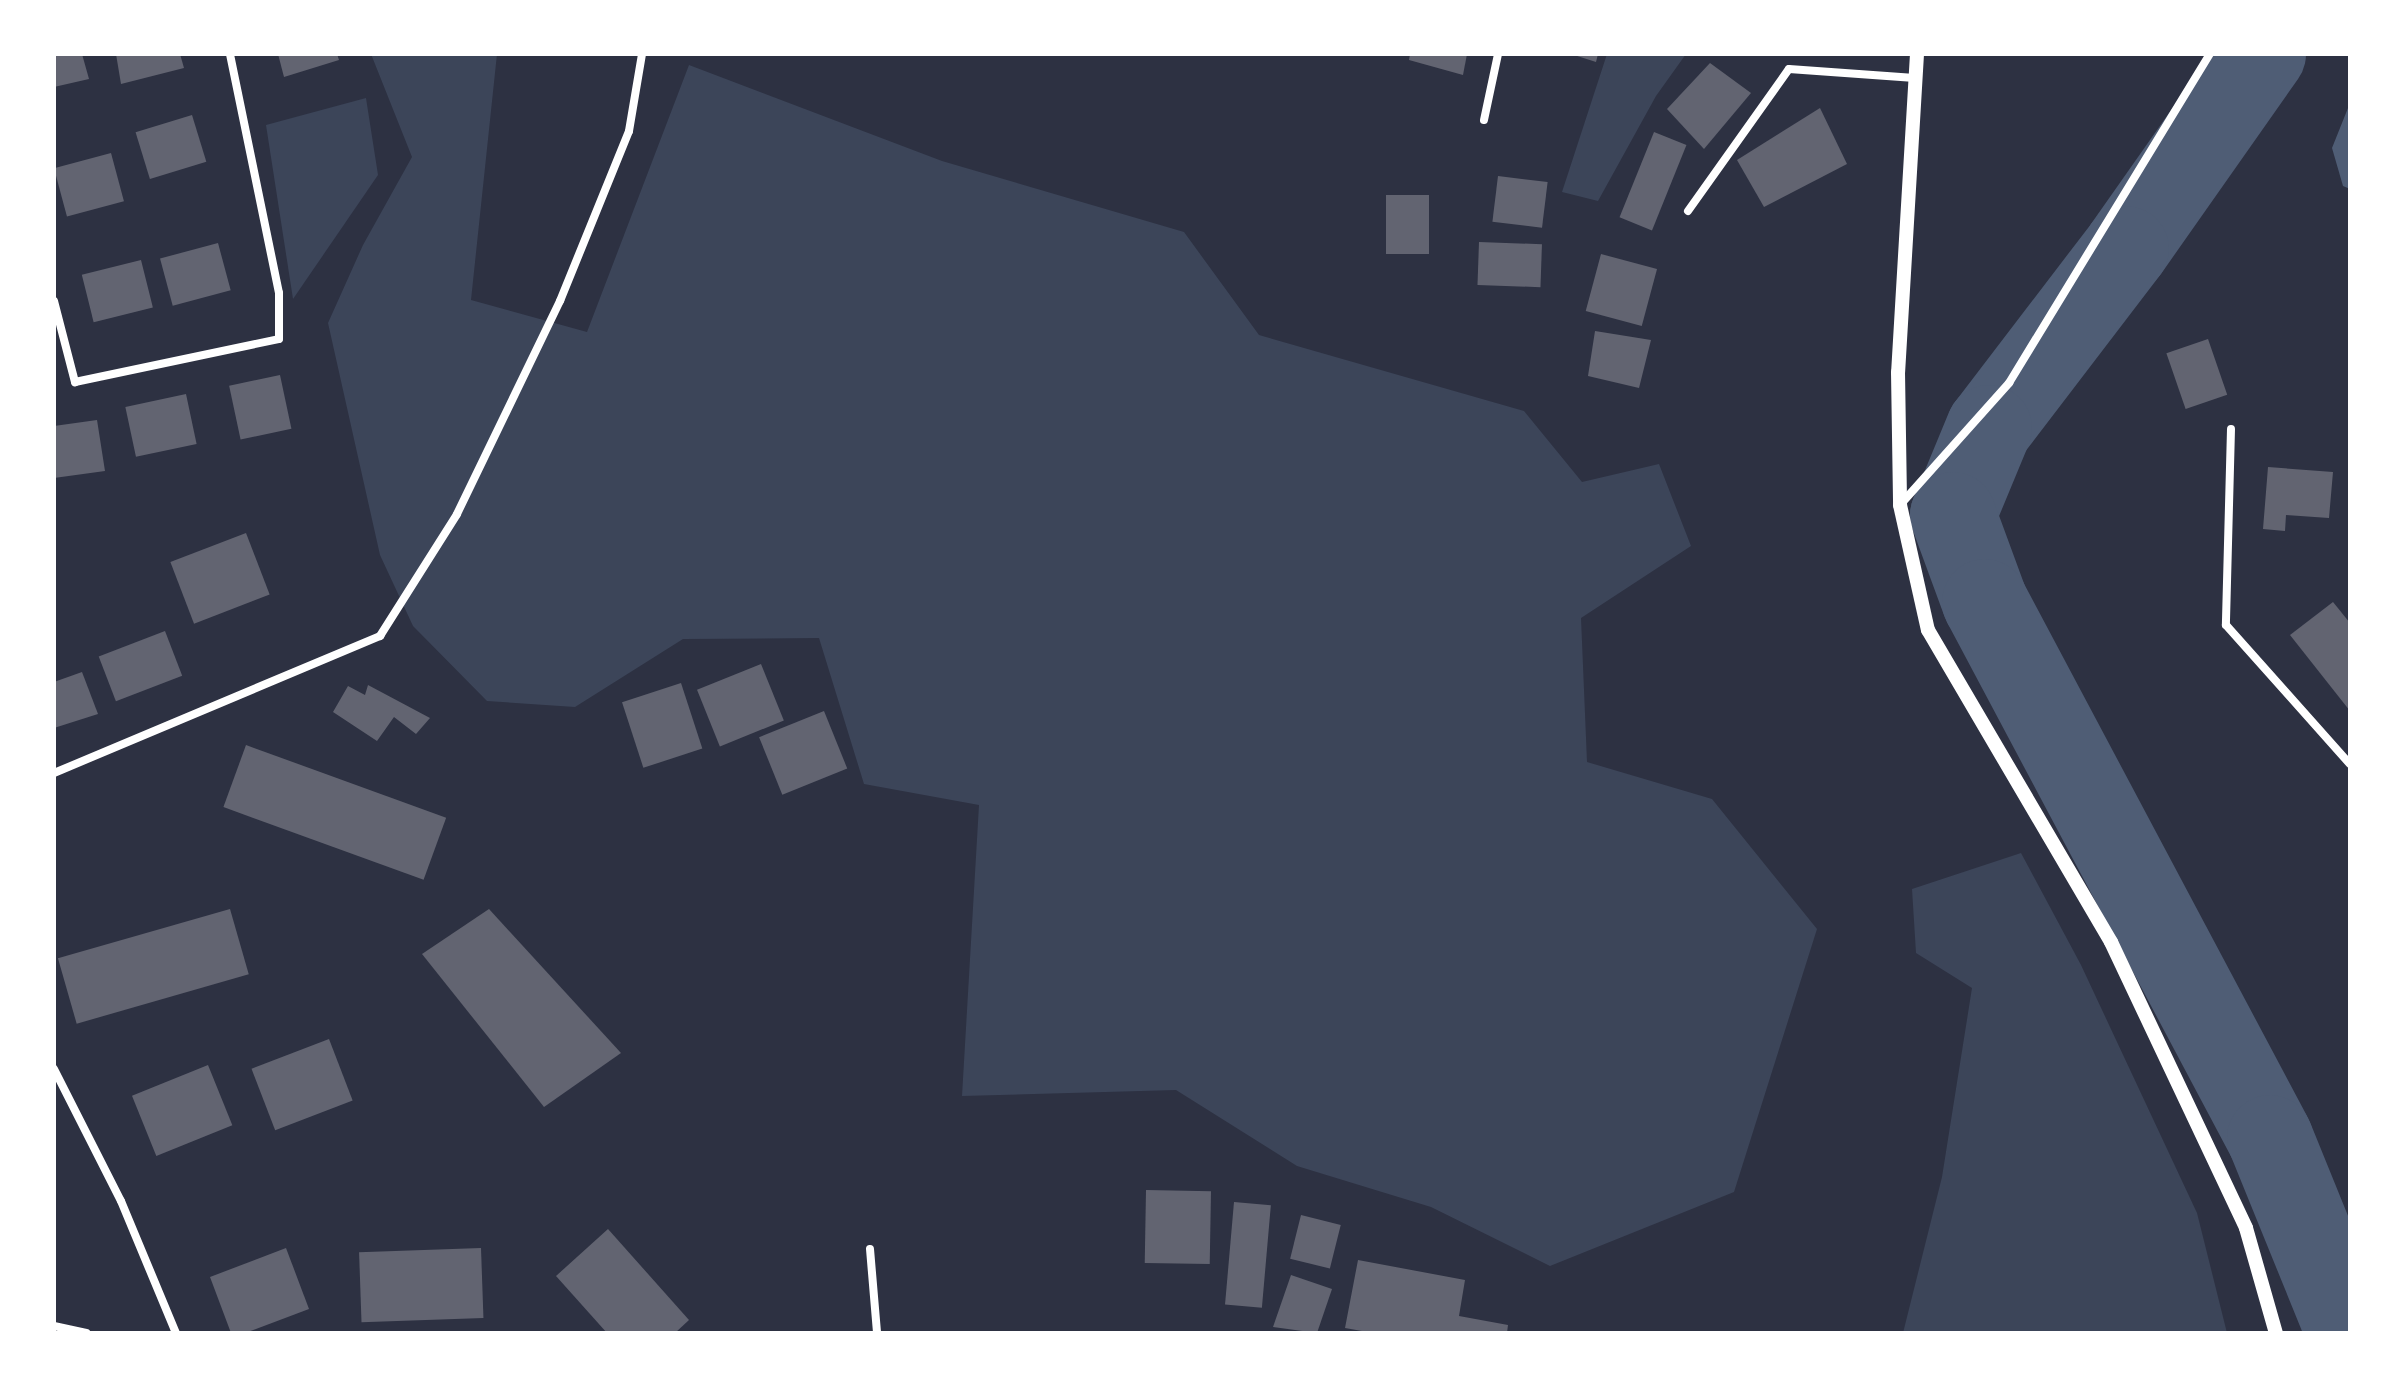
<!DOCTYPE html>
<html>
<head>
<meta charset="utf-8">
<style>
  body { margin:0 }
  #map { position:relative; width:2404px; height:1387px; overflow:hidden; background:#2d3142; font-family:"Exo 2",sans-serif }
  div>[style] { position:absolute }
  .green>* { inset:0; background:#3c4559 }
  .water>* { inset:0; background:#4f5d75 }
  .river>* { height:86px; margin:-43px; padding:0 43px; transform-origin:43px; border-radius:43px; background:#4f5d75 }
  .building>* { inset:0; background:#626471; transform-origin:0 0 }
  .minor>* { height:8px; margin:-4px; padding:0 4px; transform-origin:4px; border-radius:4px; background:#fff }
  .tertiary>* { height:14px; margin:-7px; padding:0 7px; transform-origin:7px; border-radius:7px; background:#fff }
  span { translate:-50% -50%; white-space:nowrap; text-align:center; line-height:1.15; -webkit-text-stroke:8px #fff; paint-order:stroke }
  .frame { position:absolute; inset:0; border:56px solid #fff; pointer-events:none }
</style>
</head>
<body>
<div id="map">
  <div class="green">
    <div style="clip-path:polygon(371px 54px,497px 54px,471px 300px,587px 332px,689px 65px,942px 161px,1184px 232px,1259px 335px,1524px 411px,1582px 482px,1659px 464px,1691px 546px,1581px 618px,1587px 762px,1712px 799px,1817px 929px,1734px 1192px,1550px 1266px,1431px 1207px,1297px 1166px,1176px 1090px,962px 1096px,979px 805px,864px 784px,819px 638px,683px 639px,575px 707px,487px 701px,413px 626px,380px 555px,328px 323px,363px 245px,412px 157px)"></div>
    <div style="clip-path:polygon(1607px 54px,1686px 54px,1656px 96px,1598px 201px,1562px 192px)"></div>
    <div style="clip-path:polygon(366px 98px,378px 175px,293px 299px,266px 125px)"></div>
    <div style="clip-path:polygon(2021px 853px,2081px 965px,2197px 1213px,2227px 1333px,1903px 1333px,1942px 1177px,1972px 988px,1916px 953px,1912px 889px)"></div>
  </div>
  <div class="water">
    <div style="clip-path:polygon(2350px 103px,2350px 189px,2343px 186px,2332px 148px)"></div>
  </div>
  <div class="river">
    <div style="left:2263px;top:54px;width:238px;rotate:125.1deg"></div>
    <div style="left:2126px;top:249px;width:225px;rotate:127.4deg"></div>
    <div style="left:1989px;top:428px;width:94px;rotate:112.5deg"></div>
    <div style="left:1953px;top:515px;width:93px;rotate:69.8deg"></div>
    <div style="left:1985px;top:602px;width:607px;rotate:62deg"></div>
    <div style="left:2270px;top:1138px;width:210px;rotate:67.9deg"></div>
  </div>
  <div class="building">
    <div style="clip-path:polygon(54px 54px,82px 54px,89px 79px,54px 87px)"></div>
    <div style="clip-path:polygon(116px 54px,180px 54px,184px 68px,121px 84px)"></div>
    <div style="clip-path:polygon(278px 54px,337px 54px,339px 60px,284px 77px)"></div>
    <div style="clip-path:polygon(1410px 54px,1467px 54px,1463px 75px,1409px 60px)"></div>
    <div style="clip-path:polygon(1571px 54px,1598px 54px,1596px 62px)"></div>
    <div style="clip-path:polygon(1710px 63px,1751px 93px,1704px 149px,1667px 109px)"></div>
    <div style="clip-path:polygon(1820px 108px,1847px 164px,1764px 207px,1737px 160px)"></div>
    <div style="left:192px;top:115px;width:49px;height:59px;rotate:73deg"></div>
    <div style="left:1654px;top:132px;width:35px;height:92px;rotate:22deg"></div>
    <div style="left:111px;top:153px;width:50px;height:59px;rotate:75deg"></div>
    <div style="left:1498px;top:176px;width:50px;height:46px;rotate:7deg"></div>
    <div style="left:1386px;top:195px;width:43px;height:59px"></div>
    <div style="left:1479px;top:242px;width:63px;height:43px;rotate:2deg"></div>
    <div style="left:218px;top:243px;width:49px;height:60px;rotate:75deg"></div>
    <div style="left:1601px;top:254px;width:58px;height:59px;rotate:15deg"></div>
    <div style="left:141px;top:260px;width:49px;height:61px;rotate:76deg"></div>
    <div style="clip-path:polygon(1595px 331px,1651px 340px,1639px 388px,1588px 376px)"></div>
    <div style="left:2208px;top:339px;width:59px;height:44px;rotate:71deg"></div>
    <div style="left:280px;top:375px;width:55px;height:52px;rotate:78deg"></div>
    <div style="left:186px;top:394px;width:51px;height:62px;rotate:78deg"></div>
    <div style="clip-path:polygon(97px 420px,105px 471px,54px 478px,54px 426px)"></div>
    <div style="clip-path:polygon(2268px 467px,2333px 472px,2329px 518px,2286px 515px,2285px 531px,2263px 529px)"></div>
    <div style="left:246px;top:533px;width:66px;height:81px;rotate:69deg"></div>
    <div style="clip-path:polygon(2333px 602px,2350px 623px,2350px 711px,2290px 635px)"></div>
    <div style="left:165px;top:631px;width:48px;height:71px;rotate:69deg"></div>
    <div style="left:761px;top:664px;width:61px;height:69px;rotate:68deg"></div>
    <div style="clip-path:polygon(82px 672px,98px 714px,54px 728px,54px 682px)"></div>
    <div style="left:681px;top:683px;width:69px;height:62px;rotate:72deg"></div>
    <div style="clip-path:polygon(368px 685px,430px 718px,416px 734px,394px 717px,377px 741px,333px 712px,348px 686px,365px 695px)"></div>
    <div style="left:824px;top:711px;width:62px;height:70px;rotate:68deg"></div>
    <div style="left:246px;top:745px;width:213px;height:66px;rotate:20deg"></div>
    <div style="left:230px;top:909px;width:68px;height:179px;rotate:74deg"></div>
    <div style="clip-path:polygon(489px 909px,621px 1053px,544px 1107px,422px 954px)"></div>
    <div style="left:329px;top:1039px;width:66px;height:83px;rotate:69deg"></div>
    <div style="left:208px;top:1065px;width:65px;height:82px;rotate:68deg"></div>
    <div style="left:1146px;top:1190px;width:65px;height:73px;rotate:1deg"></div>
    <div style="left:1234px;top:1202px;width:37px;height:103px;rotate:5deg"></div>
    <div style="left:1301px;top:1215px;width:41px;height:45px;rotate:14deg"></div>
    <div style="clip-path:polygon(608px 1229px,689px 1320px,675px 1333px,607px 1333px,556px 1276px)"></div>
    <div style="clip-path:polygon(286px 1248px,309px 1309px,245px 1333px,231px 1333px,210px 1277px)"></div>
    <div style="left:481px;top:1248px;width:70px;height:122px;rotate:88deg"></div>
    <div style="clip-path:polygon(1358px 1260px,1465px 1280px,1459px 1316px,1508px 1325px,1507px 1333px,1373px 1333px,1345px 1328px)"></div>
    <div style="clip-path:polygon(1291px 1275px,1332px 1289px,1317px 1333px,1273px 1327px)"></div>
  </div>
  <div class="minor">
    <div style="left:1484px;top:120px;width:67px;rotate:-78deg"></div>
    <div style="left:1688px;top:211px;width:174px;rotate:-54.6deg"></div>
    <div style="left:1789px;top:69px;width:126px;rotate:4.1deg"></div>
    <div style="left:54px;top:301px;width:84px;rotate:75.5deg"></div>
    <div style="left:75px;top:382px;width:208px;rotate:-11.9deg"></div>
    <div style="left:279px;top:339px;width:46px;rotate:-90deg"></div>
    <div style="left:279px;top:293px;width:244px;rotate:-101.6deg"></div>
    <div style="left:2231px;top:429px;width:196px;rotate:91.5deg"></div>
    <div style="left:2226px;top:625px;width:186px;rotate:48.3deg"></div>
    <div style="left:1900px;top:505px;width:164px;rotate:-48.2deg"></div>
    <div style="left:2009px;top:383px;width:386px;rotate:-58.6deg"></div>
    <div style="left:54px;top:773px;width:354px;rotate:-22.8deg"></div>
    <div style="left:380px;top:636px;width:144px;rotate:-57.7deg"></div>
    <div style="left:457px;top:514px;width:237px;rotate:-64.2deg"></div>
    <div style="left:560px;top:301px;width:183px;rotate:-67.9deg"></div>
    <div style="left:629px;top:131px;width:78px;rotate:-80.4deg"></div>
    <div style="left:54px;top:1069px;width:148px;rotate:63.1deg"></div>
    <div style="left:121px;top:1201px;width:143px;rotate:67.4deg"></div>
    <div style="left:870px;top:1249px;width:84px;rotate:85.2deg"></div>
    <div style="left:54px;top:1326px;width:33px;rotate:12deg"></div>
  </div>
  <div class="tertiary">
    <div style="left:1917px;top:54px;width:319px;rotate:93.4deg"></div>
    <div style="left:1898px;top:372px;width:133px;rotate:89.1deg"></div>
    <div style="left:1900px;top:505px;width:128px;rotate:77.4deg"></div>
    <div style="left:1928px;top:630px;width:362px;rotate:59.6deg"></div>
    <div style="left:2111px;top:942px;width:316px;rotate:64.7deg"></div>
    <div style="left:2246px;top:1228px;width:109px;rotate:74.1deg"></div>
  </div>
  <div class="frame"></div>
</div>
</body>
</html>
